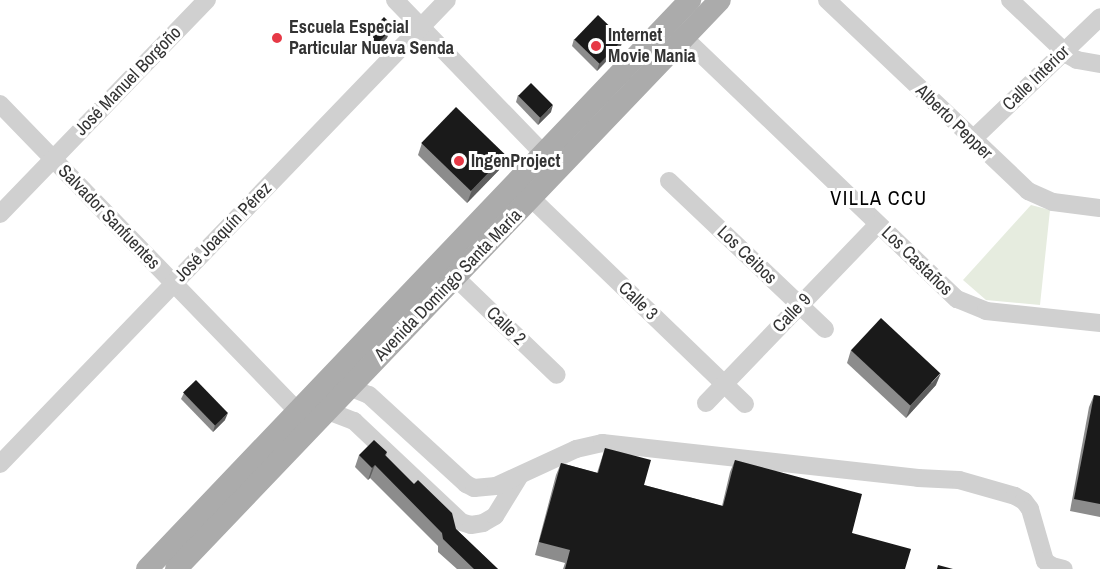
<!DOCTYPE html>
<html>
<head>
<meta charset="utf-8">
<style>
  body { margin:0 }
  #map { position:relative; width:1100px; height:569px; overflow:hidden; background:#fff; font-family:"Archivo Narrow",sans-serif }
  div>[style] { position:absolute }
  .green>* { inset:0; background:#e6ecdf }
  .minor>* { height:18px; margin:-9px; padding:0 9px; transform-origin:9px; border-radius:9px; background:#d0d0d0 }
  .major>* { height:22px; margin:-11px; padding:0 11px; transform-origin:11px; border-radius:11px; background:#ababab }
  .wall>* { inset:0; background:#8c8c8c }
  .shaded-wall>* { inset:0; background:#5f5f5f }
  .building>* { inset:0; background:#1a1a1a; transform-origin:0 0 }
  .dots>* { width:16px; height:16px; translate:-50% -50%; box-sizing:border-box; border:3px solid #fff; border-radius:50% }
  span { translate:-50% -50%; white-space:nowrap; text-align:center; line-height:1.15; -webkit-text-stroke:6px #fff; paint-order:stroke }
  .poi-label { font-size:18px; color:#333; font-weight:700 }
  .left { translate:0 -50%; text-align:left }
  .street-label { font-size:18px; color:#333 }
  .neighbourhood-label { font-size:20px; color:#000; letter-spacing:1.5px }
</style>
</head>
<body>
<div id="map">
  <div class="green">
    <div style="clip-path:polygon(1031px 205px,1050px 210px,1040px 305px,986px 300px,963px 280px)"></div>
  </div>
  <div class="minor">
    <div style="left:395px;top:0;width:211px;rotate:46deg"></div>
    <div style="left:827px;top:0;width:277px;rotate:43.5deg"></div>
    <div style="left:1028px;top:191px;width:27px;rotate:24deg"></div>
    <div style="left:1053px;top:202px;width:47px;rotate:7.3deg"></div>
    <div style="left:1010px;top:0;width:80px;rotate:43.5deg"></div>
    <div style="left:1068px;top:55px;width:10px;rotate:29deg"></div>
    <div style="left:1077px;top:60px;width:23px;rotate:10deg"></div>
    <div style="left:674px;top:28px;width:392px;rotate:43.8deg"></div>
    <div style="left:957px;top:299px;width:31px;rotate:22deg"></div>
    <div style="left:986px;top:311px;width:115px;rotate:6deg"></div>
    <div style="left:0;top:104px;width:426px;rotate:45.9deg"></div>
    <div style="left:297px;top:410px;width:31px;rotate:2deg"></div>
    <div style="left:328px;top:411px;width:28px;rotate:21deg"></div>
    <div style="left:354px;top:421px;width:147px;rotate:43.3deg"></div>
    <div style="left:461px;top:522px;width:10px;rotate:17deg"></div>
    <div style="left:471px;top:525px;width:12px;rotate:-9deg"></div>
    <div style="left:483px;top:523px;width:14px;rotate:-30deg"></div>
    <div style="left:495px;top:516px;width:46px;rotate:-58.4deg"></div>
    <div style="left:973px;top:139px;width:176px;rotate:-43.8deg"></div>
    <div style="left:669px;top:181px;width:215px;rotate:43.5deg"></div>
    <div style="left:531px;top:198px;width:297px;rotate:43.9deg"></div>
    <div style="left:0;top:214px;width:298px;rotate:-46deg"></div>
    <div style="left:455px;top:277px;width:141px;rotate:43.9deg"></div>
    <div style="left:339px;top:383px;width:32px;rotate:22deg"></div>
    <div style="left:369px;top:395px;width:132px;rotate:42.5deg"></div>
    <div style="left:466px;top:484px;width:9px;rotate:27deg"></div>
    <div style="left:474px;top:488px;width:22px;rotate:-5deg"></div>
    <div style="left:496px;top:486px;width:88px;rotate:-24.8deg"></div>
    <div style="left:576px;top:449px;width:27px;rotate:-13deg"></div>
    <div style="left:602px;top:443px;width:318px;rotate:6.3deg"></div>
    <div style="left:918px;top:478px;width:41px;rotate:2.8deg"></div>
    <div style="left:959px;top:480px;width:58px;rotate:15.9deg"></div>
    <div style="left:1015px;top:496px;width:10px;rotate:29deg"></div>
    <div style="left:1024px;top:501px;width:10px;rotate:53deg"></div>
    <div style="left:1030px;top:509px;width:54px;rotate:73.9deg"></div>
    <div style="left:1045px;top:561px;width:9px;rotate:36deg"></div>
    <div style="left:1052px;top:566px;width:12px;rotate:14deg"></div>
    <div style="left:706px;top:403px;width:248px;rotate:-46.1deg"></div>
    <div style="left:0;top:464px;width:644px;rotate:-46.07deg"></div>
  </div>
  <div class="major">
    <div style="left:147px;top:569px;width:787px;rotate:-46.34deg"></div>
    <div style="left:176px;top:569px;width:787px;rotate:-46.29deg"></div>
  </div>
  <div class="wall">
    <div style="clip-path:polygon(392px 25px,387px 38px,374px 51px,364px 41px,367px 35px)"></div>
    <div style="clip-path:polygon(574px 39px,621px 46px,597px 71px,572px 46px)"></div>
    <div style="clip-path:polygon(518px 95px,551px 112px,538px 125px,516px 102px)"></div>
    <div style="clip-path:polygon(422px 143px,501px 168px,467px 203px,418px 155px)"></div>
    <div style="clip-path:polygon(851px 350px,936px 385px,906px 418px,847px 363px)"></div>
    <div style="clip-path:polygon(184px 393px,225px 420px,213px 432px,181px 399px)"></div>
    <div style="clip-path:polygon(1094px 395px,1100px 396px,1100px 517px,1070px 511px,1089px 407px)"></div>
    <div style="clip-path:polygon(605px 448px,644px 485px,722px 506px,730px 472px,735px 460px,852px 533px,905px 569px,563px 569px,565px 563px,535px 555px,556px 475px,561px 463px,597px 473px)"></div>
    <div style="clip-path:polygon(387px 452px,386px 456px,456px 529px,498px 569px,457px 569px,438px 552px,438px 546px,370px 478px,368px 480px,355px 467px,359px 455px)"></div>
  </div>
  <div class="shaded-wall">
    <div style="clip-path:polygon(389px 32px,387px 38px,374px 51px,376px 45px)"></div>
    <div style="clip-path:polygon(623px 39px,621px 46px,597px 71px,599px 64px)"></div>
    <div style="clip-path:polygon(553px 105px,551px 112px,538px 125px,540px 118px)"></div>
    <div style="clip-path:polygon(506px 155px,501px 168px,467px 203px,472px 190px)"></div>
    <div style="clip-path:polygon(941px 373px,936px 385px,906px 418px,911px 405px)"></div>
    <div style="clip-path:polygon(228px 413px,225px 420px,213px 432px,215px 425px)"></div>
    <div style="clip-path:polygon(375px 465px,370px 478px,368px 480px,372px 468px)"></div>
  </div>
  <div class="building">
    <div style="left:598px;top:15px;width:35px;height:34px;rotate:44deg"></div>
    <div style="clip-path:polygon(384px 17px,392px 25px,389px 32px,376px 45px,367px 35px)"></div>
    <div style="left:531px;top:83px;width:31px;height:18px;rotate:45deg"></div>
    <div style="left:456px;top:107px;width:69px;height:50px;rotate:44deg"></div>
    <div style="left:881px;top:318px;width:81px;height:44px;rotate:43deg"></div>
    <div style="left:196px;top:380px;width:46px;height:18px;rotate:46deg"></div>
    <div style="clip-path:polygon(1094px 395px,1100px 396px,1100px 504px,1074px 499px)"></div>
    <div style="clip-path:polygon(374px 440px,387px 452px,385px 455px,414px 484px,418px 480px,452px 513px,456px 529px,498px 569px,474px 569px,443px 539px,442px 533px,375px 465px,372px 468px,359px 455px)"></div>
    <div style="clip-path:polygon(605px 448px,651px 460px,644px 485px,723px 506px,735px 460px,862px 494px,852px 533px,911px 549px,905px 569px,565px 569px,570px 550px,539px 542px,561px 463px,598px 473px)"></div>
    <div style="clip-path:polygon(938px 565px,953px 569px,937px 569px)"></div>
  </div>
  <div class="dots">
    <div style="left:277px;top:38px;background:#e63946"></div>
    <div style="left:596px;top:46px;background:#e63946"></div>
    <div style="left:459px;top:161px;background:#e63946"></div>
  </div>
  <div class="poi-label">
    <span class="left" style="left:289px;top:38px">Escuela Especial<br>Particular Nueva Senda</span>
    <span class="left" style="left:608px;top:46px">Internet<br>Movie Mania</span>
    <span class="left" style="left:471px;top:161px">IngenProject</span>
  </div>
  <div class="street-label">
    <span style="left:1036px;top:78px;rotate:-44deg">Calle Interior</span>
    <span style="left:128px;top:81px;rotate:-46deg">José Manuel Borgoño</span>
    <span style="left:954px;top:122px;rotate:44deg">Alberto Pepper</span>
    <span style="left:109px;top:217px;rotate:46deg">Salvador Sanfuentes</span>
    <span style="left:223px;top:232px;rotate:-46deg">José Joaquín Pérez</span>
    <span style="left:747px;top:255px;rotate:44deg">Los Ceibos</span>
    <span style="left:917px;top:261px;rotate:44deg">Los Castaños</span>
    <span style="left:448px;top:285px;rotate:-46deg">Avenida Domingo Santa María</span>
    <span style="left:638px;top:301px;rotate:44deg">Calle 3</span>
    <span style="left:792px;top:313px;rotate:-46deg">Calle 9</span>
    <span style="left:506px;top:326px;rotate:44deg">Calle 2</span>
  </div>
  <div class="neighbourhood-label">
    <span style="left:879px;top:197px">VILLA CCU</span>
  </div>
</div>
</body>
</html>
